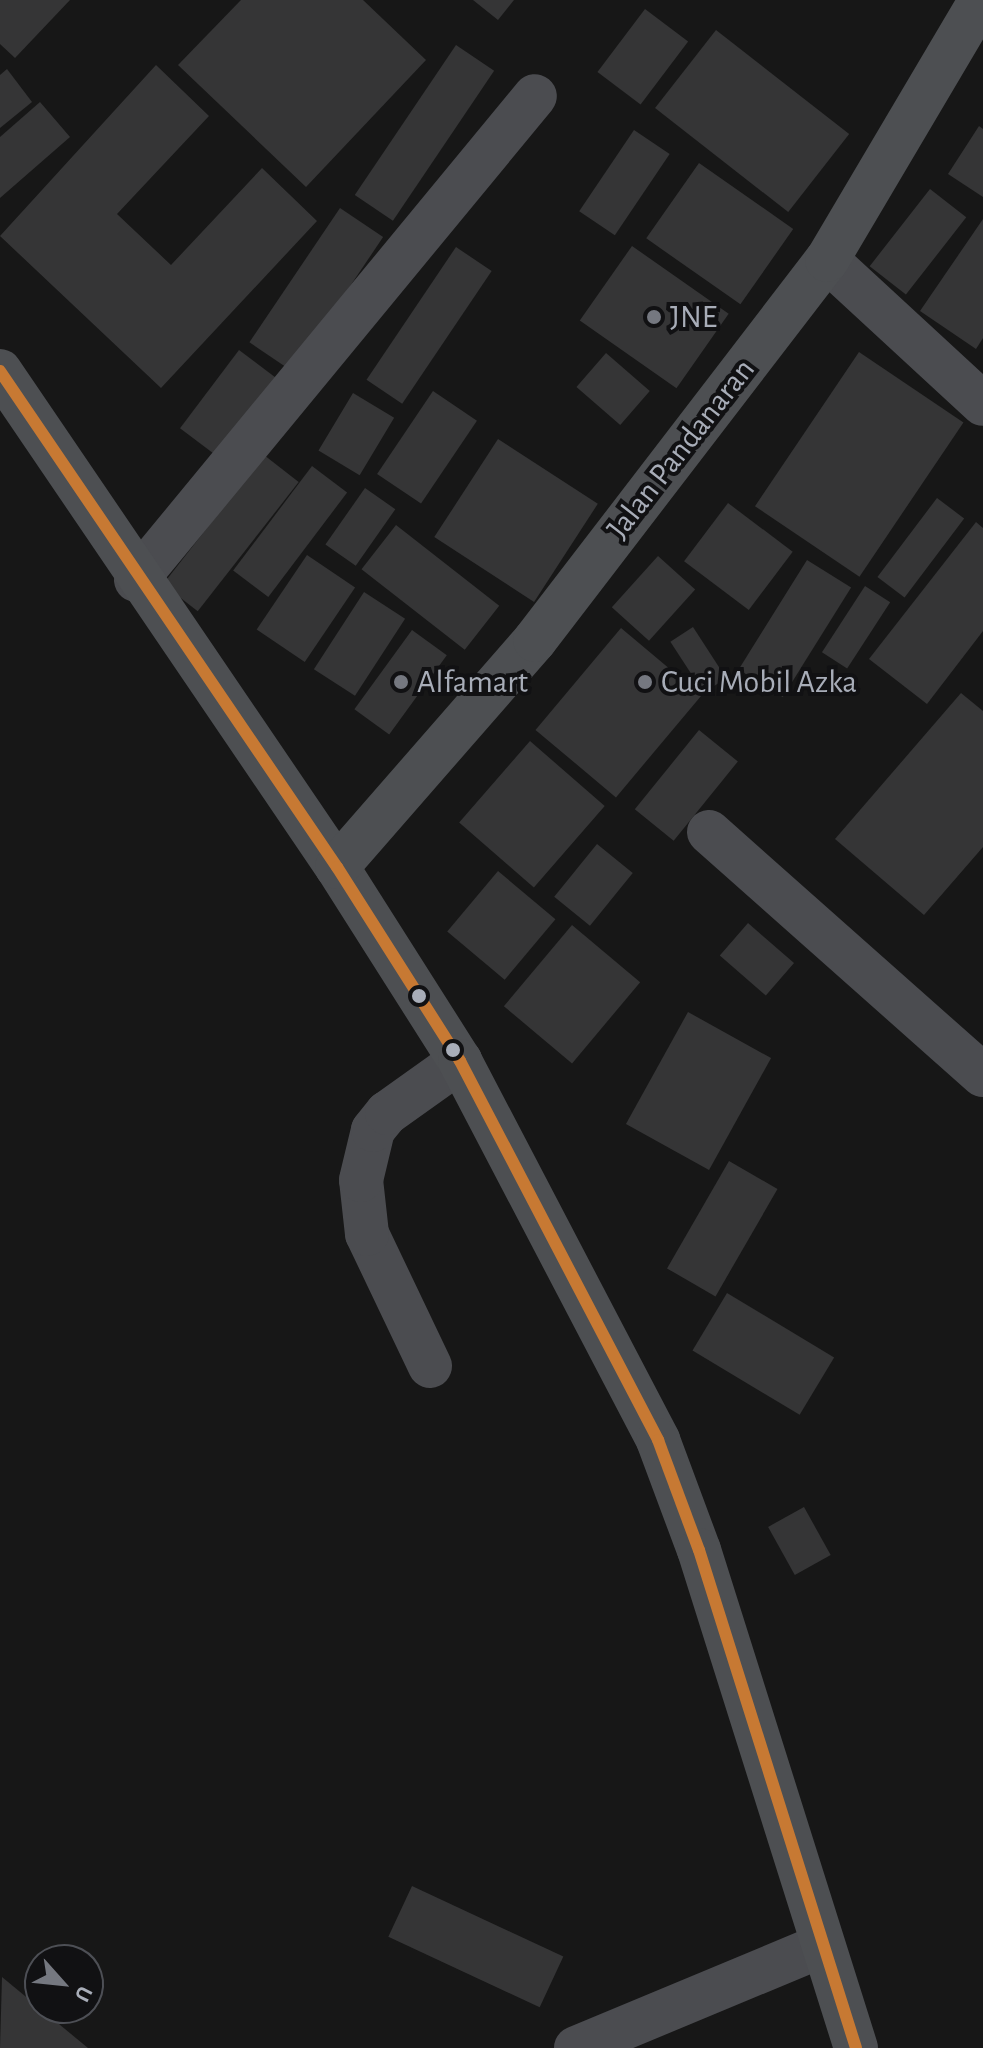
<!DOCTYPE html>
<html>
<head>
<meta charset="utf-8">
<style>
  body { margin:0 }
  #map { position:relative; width:983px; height:2048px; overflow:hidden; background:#171717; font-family:"Alegreya Sans",sans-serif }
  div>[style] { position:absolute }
  .building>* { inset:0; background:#353536; transform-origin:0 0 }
  .minor>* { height:44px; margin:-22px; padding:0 22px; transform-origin:22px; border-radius:22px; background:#4b4c50 }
  .major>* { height:44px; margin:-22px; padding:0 22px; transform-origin:22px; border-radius:22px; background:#4d4f52 }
  .bus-1>* { height:12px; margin:-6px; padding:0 6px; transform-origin:6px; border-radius:6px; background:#c77933 }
  .dots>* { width:22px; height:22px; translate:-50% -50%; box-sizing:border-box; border:4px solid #111113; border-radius:50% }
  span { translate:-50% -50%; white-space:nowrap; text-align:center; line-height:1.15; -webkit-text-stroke:8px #111113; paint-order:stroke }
  .poi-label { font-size:32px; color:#a8adb8 }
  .left { translate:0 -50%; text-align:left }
  .street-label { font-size:32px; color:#a8adb8 }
  .north { position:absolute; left:24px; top:1944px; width:80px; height:80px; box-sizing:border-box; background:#111113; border:2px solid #4d4f55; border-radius:50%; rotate:117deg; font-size:22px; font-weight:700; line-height:32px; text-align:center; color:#a8adb8 }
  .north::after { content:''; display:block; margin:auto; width:28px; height:36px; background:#757880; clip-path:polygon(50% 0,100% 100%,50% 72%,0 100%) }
</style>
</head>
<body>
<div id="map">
  <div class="building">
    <div style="clip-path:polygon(0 0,70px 0,15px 58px,0 44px)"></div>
    <div style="clip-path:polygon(241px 0,363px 0,426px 60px,306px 187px,178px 65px)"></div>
    <div style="clip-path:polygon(473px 0,514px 0,498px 20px)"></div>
    <div style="left:645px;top:9px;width:54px;height:79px;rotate:37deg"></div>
    <div style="left:716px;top:30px;width:169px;height:99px;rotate:38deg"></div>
    <div style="left:456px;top:45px;width:46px;height:181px;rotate:34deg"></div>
    <div style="clip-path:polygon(156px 65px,209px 116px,117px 214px,171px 265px,262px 168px,317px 221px,161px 388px,0 236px)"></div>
    <div style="clip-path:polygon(7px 69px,32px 102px,0 128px,0 75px)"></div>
    <div style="clip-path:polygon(40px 102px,70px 137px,0 198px,0 137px)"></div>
    <div style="clip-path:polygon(979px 126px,983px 129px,983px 197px,948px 174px)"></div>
    <div style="left:634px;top:130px;width:43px;height:98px;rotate:34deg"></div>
    <div style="left:699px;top:163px;width:115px;height:92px;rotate:35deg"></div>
    <div style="left:930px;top:189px;width:46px;height:98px;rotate:38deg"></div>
    <div style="left:340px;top:208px;width:52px;height:162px;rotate:34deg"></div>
    <div style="clip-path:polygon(983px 219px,983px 338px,976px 349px,920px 311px)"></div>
    <div style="left:632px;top:246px;width:118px;height:91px;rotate:35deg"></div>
    <div style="left:456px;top:247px;width:43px;height:160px;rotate:34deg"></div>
    <div style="left:239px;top:350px;width:54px;height:98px;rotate:37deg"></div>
    <div style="left:859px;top:352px;width:126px;height:186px;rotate:34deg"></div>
    <div style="left:606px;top:353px;width:58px;height:45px;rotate:41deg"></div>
    <div style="left:433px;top:391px;width:53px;height:100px;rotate:34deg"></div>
    <div style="left:353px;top:393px;width:48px;height:67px;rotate:31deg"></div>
    <div style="left:498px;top:439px;width:119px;height:117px;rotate:33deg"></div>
    <div style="left:264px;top:455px;width:44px;height:164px;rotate:38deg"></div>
    <div style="left:312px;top:466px;width:44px;height:131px;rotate:37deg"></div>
    <div style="left:365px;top:488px;width:37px;height:69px;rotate:35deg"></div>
    <div style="left:937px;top:498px;width:34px;height:99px;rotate:37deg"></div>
    <div style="left:728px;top:503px;width:81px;height:73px;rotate:37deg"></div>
    <div style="clip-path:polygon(976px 522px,983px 528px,983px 631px,927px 704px,869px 659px)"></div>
    <div style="left:396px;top:525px;width:131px;height:56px;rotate:38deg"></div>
    <div style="left:307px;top:555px;width:58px;height:90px;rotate:34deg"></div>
    <div style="left:658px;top:556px;width:50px;height:69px;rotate:42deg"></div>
    <div style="left:807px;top:560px;width:52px;height:129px;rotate:32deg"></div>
    <div style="left:865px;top:586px;width:30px;height:79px;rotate:33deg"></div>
    <div style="left:364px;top:592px;width:49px;height:92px;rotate:33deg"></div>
    <div style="left:693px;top:627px;width:61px;height:27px;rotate:57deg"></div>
    <div style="left:621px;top:628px;width:105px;height:133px;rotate:40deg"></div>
    <div style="left:412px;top:630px;width:43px;height:98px;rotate:36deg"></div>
    <div style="clip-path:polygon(961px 693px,983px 711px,983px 847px,924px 915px,835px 839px)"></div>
    <div style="left:699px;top:730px;width:50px;height:102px;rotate:39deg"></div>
    <div style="left:530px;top:741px;width:99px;height:108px;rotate:41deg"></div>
    <div style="left:597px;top:844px;width:46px;height:68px;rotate:39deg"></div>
    <div style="left:498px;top:871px;width:75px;height:79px;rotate:40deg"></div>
    <div style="left:748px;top:923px;width:61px;height:43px;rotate:41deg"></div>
    <div style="left:572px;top:925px;width:89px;height:106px;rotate:40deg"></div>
    <div style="left:688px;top:1012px;width:95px;height:128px;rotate:29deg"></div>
    <div style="left:729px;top:1161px;width:56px;height:124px;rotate:30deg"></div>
    <div style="left:727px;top:1293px;width:125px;height:67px;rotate:31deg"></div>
    <div style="left:804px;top:1507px;width:55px;height:41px;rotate:61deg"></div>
    <div style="left:412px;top:1886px;width:167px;height:56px;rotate:25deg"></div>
    <div style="clip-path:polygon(2px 1977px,88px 2048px,0 2048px)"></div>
  </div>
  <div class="minor">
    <div style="left:827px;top:260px;width:212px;rotate:42.7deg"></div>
    <div style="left:136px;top:580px;width:627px;rotate:-50.5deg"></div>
    <div style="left:709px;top:832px;width:366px;rotate:41.6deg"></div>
    <div style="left:430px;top:1366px;width:146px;rotate:-115.5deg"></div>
    <div style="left:367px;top:1234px;width:54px;rotate:-96.3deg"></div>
    <div style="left:361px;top:1180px;width:51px;rotate:-76.5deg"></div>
    <div style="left:373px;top:1130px;width:22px;rotate:-51deg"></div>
    <div style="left:387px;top:1113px;width:90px;rotate:-35.5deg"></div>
    <div style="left:576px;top:2048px;width:265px;rotate:-22.6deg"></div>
  </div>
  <div class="major">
    <div style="left:0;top:371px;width:600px;rotate:55.81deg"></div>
    <div style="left:337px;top:867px;width:230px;rotate:57.6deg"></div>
    <div style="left:460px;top:1061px;width:428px;rotate:62.4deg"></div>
    <div style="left:658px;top:1440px;width:117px;rotate:69.6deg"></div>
    <div style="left:699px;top:1550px;width:522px;rotate:72.5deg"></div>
    <div style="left:337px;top:867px;width:301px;rotate:-48.9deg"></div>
    <div style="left:535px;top:640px;width:479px;rotate:-52.5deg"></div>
    <div style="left:827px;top:260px;width:302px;rotate:-59.4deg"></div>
  </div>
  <div class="bus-1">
    <div style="left:0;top:371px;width:600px;rotate:55.81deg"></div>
    <div style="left:337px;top:867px;width:230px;rotate:57.6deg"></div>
    <div style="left:460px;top:1061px;width:428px;rotate:62.4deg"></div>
    <div style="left:658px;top:1440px;width:117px;rotate:69.6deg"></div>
    <div style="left:699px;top:1550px;width:522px;rotate:72.5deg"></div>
  </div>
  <div class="dots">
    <div style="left:654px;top:317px;background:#757880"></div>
    <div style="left:401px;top:682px;background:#757880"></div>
    <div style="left:645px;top:682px;background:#757880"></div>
    <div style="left:419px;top:996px;background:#a8adb8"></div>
    <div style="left:453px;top:1050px;background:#a8adb8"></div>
  </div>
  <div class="poi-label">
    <span class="left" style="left:670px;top:317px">JNE</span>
    <span class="left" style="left:417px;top:682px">Alfamart</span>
    <span class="left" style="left:661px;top:682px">Cuci Mobil Azka</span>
  </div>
  <div class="street-label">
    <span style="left:681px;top:449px;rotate:-52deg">Jalan Pandanaran</span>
  </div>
  <div class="north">U</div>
</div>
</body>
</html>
